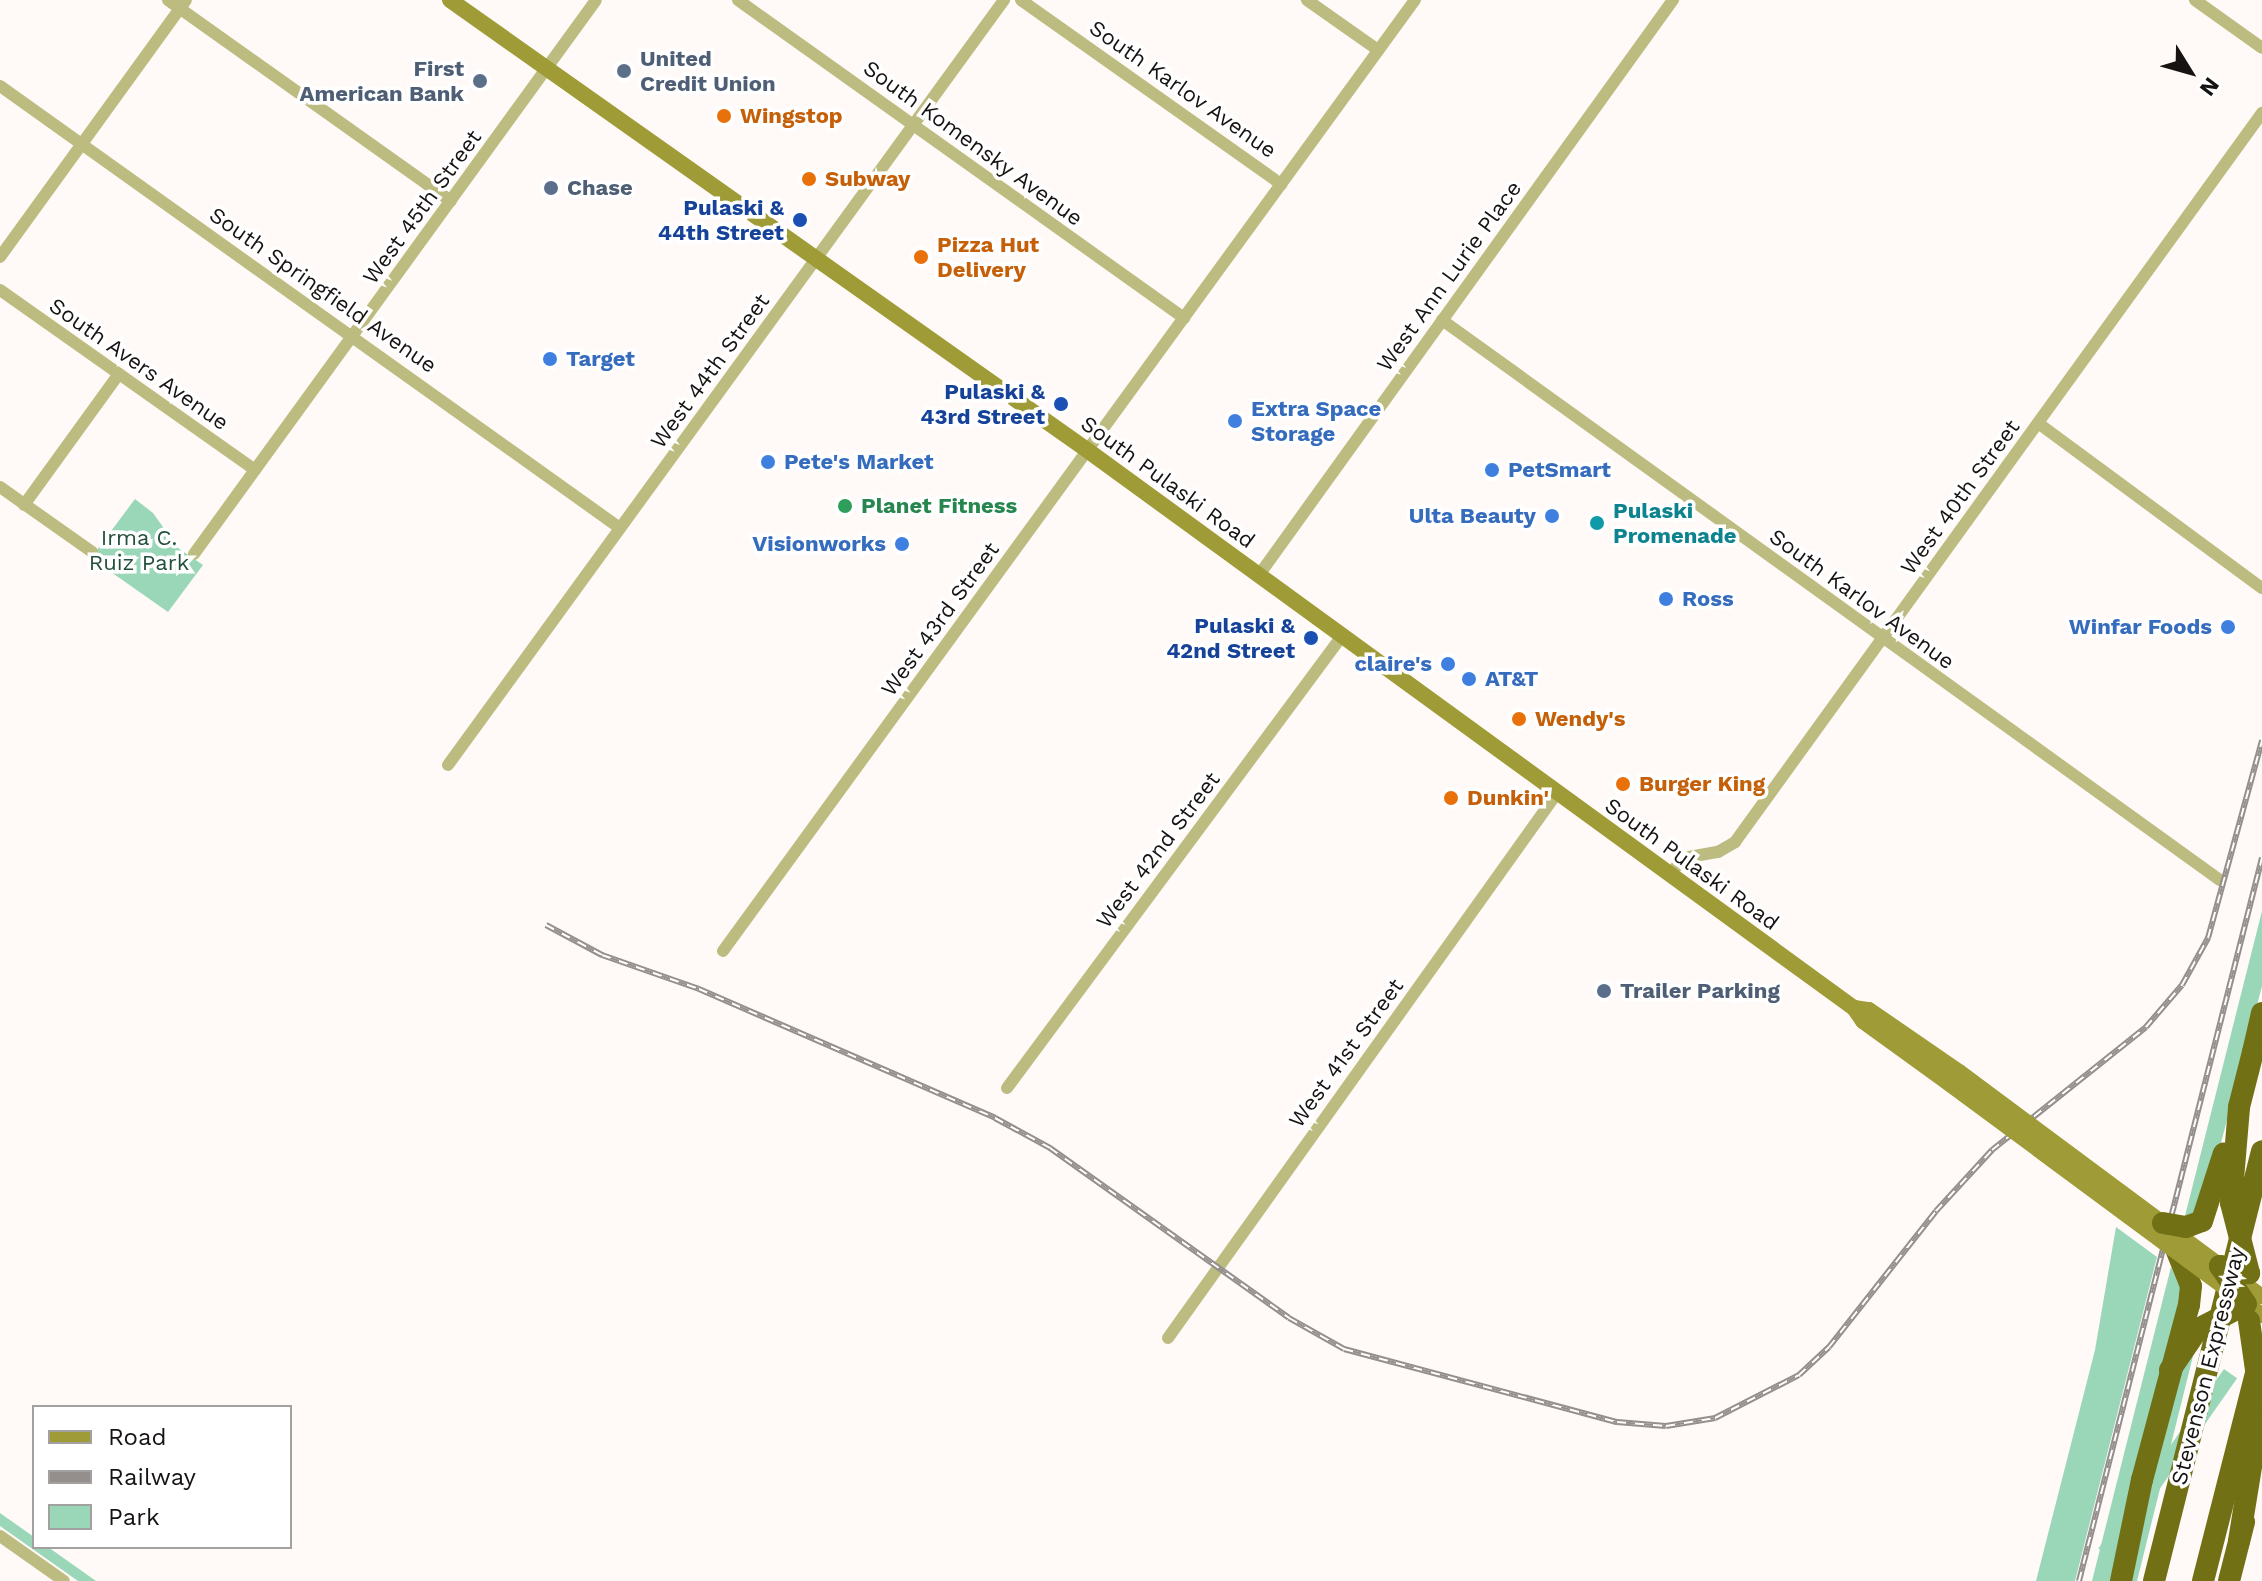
<!DOCTYPE html>
<html>
<head>
<meta charset="utf-8">
<style>
  body { margin:0 }
  #map { position:relative; width:2262px; height:1581px; overflow:hidden; background:#fff9f7; font-family:"Work Sans",sans-serif }
  div>[style] { position:absolute }
  .green>* { inset:0; background:#9ad7b9; transform-origin:0 0 }
  .minor>* { height:12px; margin:-6px; padding:0 6px; transform-origin:6px; border-radius:6px; background:#bdbc80 }
  .secondary>* { height:16px; margin:-8px; padding:0 8px; transform-origin:8px; border-radius:8px; background:#9f9c38 }
  .motorway>* { height:22px; margin:-11px; padding:0 11px; transform-origin:11px; border-radius:11px; background:#727014 }
  .rail>* { height:6px; margin-top:-3px; transform-origin:0; background:repeating-linear-gradient(90deg,#fff 0 9px,#948f8d 0 18px); box-sizing:border-box; border-block:2px solid #948f8d }
  .secondary-bridge>* { height:16px; margin:-8px; padding:0 8px; transform-origin:8px; border-radius:8px; background:#9f9c38 }
  .motorway-bridge>* { height:22px; margin:-11px; padding:0 11px; transform-origin:11px; border-radius:11px; background:#727014 }
  .dots>* { width:22px; height:22px; translate:-50% -50%; box-sizing:border-box; border:4px solid #fff; border-radius:50% }
  span { translate:-50% -50%; white-space:nowrap; text-align:center; line-height:1.15; -webkit-text-stroke:7px #fff; paint-order:stroke }
  .service-label { font-size:22px; color:#4e5e75; font-weight:700 }
  .left { translate:0 -50%; text-align:left }
  .right { translate:-100% -50%; text-align:right }
  .street-label { font-size:22px; color:#161312 }
  .food-label { font-size:22px; color:#c56008; font-weight:700 }
  .transit-label { font-size:22px; color:#164399; font-weight:700 }
  .shop-label { font-size:22px; color:#366cbe; font-weight:700 }
  .leisure-label { font-size:22px; color:#27864d; font-weight:700 }
  .culture-label { font-size:22px; color:#0d838f; font-weight:700 }
  .park-label { font-size:22px; color:#224e3b }
  .legend { position:absolute; left:32px; top:1405px; width:260px; height:144px; box-sizing:border-box; background:#fff; border:2px solid #a2a1a0; margin:0; padding:10px 14px; list-style:none; font-size:24px; color:#161312 }
  .legend li { display:flex; align-items:center; gap:16px; height:40px }
  .legend b { width:40px; border:2px solid #a2a1a0 }
  .north { position:absolute; left:2150px; top:32px; width:80px; height:80px; -webkit-text-stroke:6px #fff; paint-order:stroke; rotate:127deg; font-size:22px; font-weight:700; line-height:32px; text-align:center; color:#161312 }
  .north::after { content:''; display:block; margin:auto; width:28px; height:36px; background:#161312; clip-path:polygon(50% 0,100% 100%,50% 72%,0 100%) }
</style>
</head>
<body>
<div id="map">
  <div class="green">
    <div style="clip-path:polygon(135px 499px,153px 513px,178px 548px,203px 565px,168px 612px,91px 558px)"></div>
    <div style="clip-path:polygon(2262px 911px,2262px 986px,2204px 1208px,2185px 1216px)"></div>
    <div style="clip-path:polygon(2116px 1227px,2157px 1257px,2075px 1581px,2036px 1581px,2095px 1350px)"></div>
    <div style="clip-path:polygon(2171px 1267px,2182px 1288px,2116px 1581px,2092px 1581px)"></div>
    <div style="clip-path:polygon(2195px 1348px,2137px 1581px,2129px 1581px,2176px 1375px)"></div>
    <div style="left:2224px;top:1369px;width:16px;height:219px;rotate:35deg"></div>
    <div style="clip-path:polygon(0 1513px,34px 1537px,34px 1547px,48px 1547px,96px 1581px,78px 1581px,0 1526px)"></div>
  </div>
  <div class="minor">
    <div style="left:168px;top:0;width:347px;rotate:35.4deg"></div>
    <div style="left:738px;top:0;width:548px;rotate:35.49deg"></div>
    <div style="left:1021px;top:0;width:319px;rotate:35.3deg"></div>
    <div style="left:1307px;top:0;width:87px;rotate:35.2deg"></div>
    <div style="left:2195px;top:0;width:82px;rotate:35.6deg"></div>
    <div style="left:0;top:86px;width:761px;rotate:35.49deg"></div>
    <div style="left:0;top:257px;width:317px;rotate:-54.1deg"></div>
    <div style="left:0;top:290px;width:312px;rotate:35.2deg"></div>
    <div style="left:1442px;top:320px;width:959px;rotate:35.75deg"></div>
    <div style="left:2038px;top:423px;width:278px;rotate:36.4deg"></div>
    <div style="left:0;top:487px;width:113px;rotate:35.2deg"></div>
    <div style="left:24px;top:505px;width:162px;rotate:-54.1deg"></div>
    <div style="left:194px;top:554px;width:684px;rotate:-54.03deg"></div>
    <div style="left:1259px;top:575px;width:709px;rotate:-54.25deg"></div>
    <div style="left:448px;top:765px;width:946px;rotate:-53.99deg"></div>
    <div style="left:1670px;top:875px;width:21px;rotate:-53deg"></div>
    <div style="left:1683px;top:858px;width:36px;rotate:-10deg"></div>
    <div style="left:1718px;top:852px;width:20px;rotate:-30deg"></div>
    <div style="left:1735px;top:842px;width:900px;rotate:-54.14deg"></div>
    <div style="left:723px;top:951px;width:1176px;rotate:-53.96deg"></div>
    <div style="left:1007px;top:1088px;width:563px;rotate:-53.46deg"></div>
    <div style="left:1168px;top:1338px;width:670px;rotate:-54.48deg"></div>
    <div style="left:0;top:1536px;width:78px;rotate:35.1deg"></div>
  </div>
  <div class="secondary">
    <div style="left:450px;top:0;width:780px;rotate:35.24deg"></div>
    <div style="left:1087px;top:450px;width:949px;rotate:36.04deg"></div>
    <div style="left:1854px;top:1008px;width:16px;rotate:55deg"></div>
    <div style="left:1863px;top:1021px;width:107px;rotate:35.9deg"></div>
    <div style="left:1854px;top:1008px;width:15px;rotate:8deg"></div>
    <div style="left:1869px;top:1010px;width:109px;rotate:34.6deg"></div>
    <div style="left:2246px;top:1304px;width:19px;rotate:35deg"></div>
  </div>
  <div class="motorway">
    <div style="left:2253px;top:1052px;width:40px;rotate:-77deg"></div>
    <div style="left:2121px;top:1581px;width:103px;rotate:-78.3deg"></div>
    <div style="left:2142px;top:1480px;width:181px;rotate:-75deg"></div>
    <div style="left:2189px;top:1305px;width:19px;rotate:-84deg"></div>
    <div style="left:2191px;top:1286px;width:38px;rotate:-112deg"></div>
    <div style="left:2154px;top:1581px;width:443px;rotate:-75.9deg"></div>
    <div style="left:2203px;top:1581px;width:215px;rotate:-75.7deg"></div>
    <div style="left:2229px;top:1581px;width:61px;rotate:-75.7deg"></div>
  </div>
  <div class="rail">
    <div style="left:546px;top:925px;width:64px;rotate:28.2deg"></div>
    <div style="left:602px;top:955px;width:103px;rotate:19.3deg"></div>
    <div style="left:699px;top:989px;width:323px;rotate:23.5deg"></div>
    <div style="left:995px;top:1118px;width:63px;rotate:28.6deg"></div>
    <div style="left:1050px;top:1148px;width:293px;rotate:35.4deg"></div>
    <div style="left:1289px;top:1318px;width:63px;rotate:29.4deg"></div>
    <div style="left:1344px;top:1349px;width:283px;rotate:15deg"></div>
    <div style="left:1617px;top:1422px;width:49px;rotate:4.7deg"></div>
    <div style="left:1666px;top:1426px;width:50px;rotate:-9.3deg"></div>
    <div style="left:1715px;top:1418px;width:94px;rotate:-27.1deg"></div>
    <div style="left:1799px;top:1375px;width:41px;rotate:-43deg"></div>
    <div style="left:1829px;top:1347px;width:173px;rotate:-51.8deg"></div>
    <div style="left:1936px;top:1211px;width:83px;rotate:-47.4deg"></div>
    <div style="left:1992px;top:1150px;width:197px;rotate:-38.6deg"></div>
    <div style="left:2146px;top:1027px;width:55px;rotate:-49.4deg"></div>
    <div style="left:2182px;top:985px;width:54px;rotate:-61deg"></div>
    <div style="left:2208px;top:938px;width:205px;rotate:-74.7deg"></div>
    <div style="left:2079px;top:1581px;width:746px;rotate:-75.8deg"></div>
  </div>
  <div class="secondary-bridge">
    <div style="left:1959px;top:1072px;width:376px;rotate:36.6deg"></div>
    <div style="left:1950px;top:1084px;width:355px;rotate:36.5deg"></div>
  </div>
  <div class="motorway-bridge">
    <div style="left:2163px;top:1223px;width:23px;rotate:10deg"></div>
    <div style="left:2186px;top:1227px;width:17px;rotate:-21deg"></div>
    <div style="left:2202px;top:1221px;width:71px;rotate:-72.1deg"></div>
    <div style="left:2220px;top:1266px;width:30px;rotate:14deg"></div>
    <div style="left:2249px;top:1273px;width:72px;rotate:-104.4deg"></div>
    <div style="left:2231px;top:1203px;width:96px;rotate:-85.2deg"></div>
    <div style="left:2239px;top:1107px;width:57px;rotate:-75.7deg"></div>
    <div style="left:2220px;top:1266px;width:46px;rotate:55.6deg"></div>
    <div style="left:2170px;top:1370px;width:50px;rotate:-55.7deg"></div>
    <div style="left:2198px;top:1329px;width:42px;rotate:-27.2deg"></div>
    <div style="left:2239px;top:1541px;width:138px;rotate:-80.8deg"></div>
    <div style="left:2261px;top:1405px;width:85px;rotate:-98.1deg"></div>
  </div>
  <div class="dots">
    <div style="left:624px;top:71px;background:#5c6f8a"></div>
    <div style="left:480px;top:81px;background:#5c6f8a"></div>
    <div style="left:724px;top:116px;background:#e8710a"></div>
    <div style="left:809px;top:179px;background:#e8710a"></div>
    <div style="left:551px;top:188px;background:#5c6f8a"></div>
    <div style="left:800px;top:220px;background:#1a4fb4"></div>
    <div style="left:921px;top:257px;background:#e8710a"></div>
    <div style="left:550px;top:359px;background:#3f7fe0"></div>
    <div style="left:1061px;top:404px;background:#1a4fb4"></div>
    <div style="left:1235px;top:421px;background:#3f7fe0"></div>
    <div style="left:768px;top:462px;background:#3f7fe0"></div>
    <div style="left:1492px;top:470px;background:#3f7fe0"></div>
    <div style="left:845px;top:506px;background:#2e9e5b"></div>
    <div style="left:1552px;top:516px;background:#3f7fe0"></div>
    <div style="left:1597px;top:523px;background:#0f9aa8"></div>
    <div style="left:902px;top:544px;background:#3f7fe0"></div>
    <div style="left:1666px;top:599px;background:#3f7fe0"></div>
    <div style="left:2228px;top:627px;background:#3f7fe0"></div>
    <div style="left:1311px;top:638px;background:#1a4fb4"></div>
    <div style="left:1448px;top:664px;background:#3f7fe0"></div>
    <div style="left:1469px;top:679px;background:#3f7fe0"></div>
    <div style="left:1519px;top:719px;background:#e8710a"></div>
    <div style="left:1623px;top:784px;background:#e8710a"></div>
    <div style="left:1451px;top:798px;background:#e8710a"></div>
    <div style="left:1604px;top:991px;background:#5c6f8a"></div>
  </div>
  <div class="service-label">
    <span class="left" style="left:640px;top:71px">United<br>Credit Union</span>
    <span class="right" style="left:464px;top:81px">First<br>American Bank</span>
    <span class="left" style="left:567px;top:188px">Chase</span>
    <span class="left" style="left:1620px;top:991px">Trailer Parking</span>
  </div>
  <div class="street-label">
    <span style="left:1183px;top:89px;rotate:35deg">South Karlov Avenue</span>
    <span style="left:973px;top:143px;rotate:36deg">South Komensky Avenue</span>
    <span style="left:422px;top:207px;rotate:-54deg">West 45th Street</span>
    <span style="left:1449px;top:276px;rotate:-54deg">West Ann Lurie Place</span>
    <span style="left:323px;top:290px;rotate:35deg">South Springfield Avenue</span>
    <span style="left:139px;top:364px;rotate:35deg">South Avers Avenue</span>
    <span style="left:710px;top:371px;rotate:-54deg">West 44th Street</span>
    <span style="left:1168px;top:482px;rotate:36deg">South Pulaski Road</span>
    <span style="left:1960px;top:497px;rotate:-54deg">West 40th Street</span>
    <span style="left:1862px;top:599px;rotate:36deg">South Karlov Avenue</span>
    <span style="left:940px;top:619px;rotate:-54deg">West 43rd Street</span>
    <span style="left:1158px;top:850px;rotate:-53deg">West 42nd Street</span>
    <span style="left:1692px;top:864px;rotate:36deg">South Pulaski Road</span>
    <span style="left:1346px;top:1053px;rotate:-54deg">West 41st Street</span>
    <span style="left:2208px;top:1366px;rotate:-76deg">Stevenson Expressway</span>
  </div>
  <div class="food-label">
    <span class="left" style="left:740px;top:116px">Wingstop</span>
    <span class="left" style="left:825px;top:179px">Subway</span>
    <span class="left" style="left:937px;top:257px">Pizza Hut<br>Delivery</span>
    <span class="left" style="left:1535px;top:719px">Wendy's</span>
    <span class="left" style="left:1639px;top:784px">Burger King</span>
    <span class="left" style="left:1467px;top:798px">Dunkin'</span>
  </div>
  <div class="transit-label">
    <span class="right" style="left:784px;top:220px">Pulaski &amp;<br>44th Street</span>
    <span class="right" style="left:1045px;top:404px">Pulaski &amp;<br>43rd Street</span>
    <span class="right" style="left:1295px;top:638px">Pulaski &amp;<br>42nd Street</span>
  </div>
  <div class="shop-label">
    <span class="left" style="left:566px;top:359px">Target</span>
    <span class="left" style="left:1251px;top:421px">Extra Space<br>Storage</span>
    <span class="left" style="left:784px;top:462px">Pete's Market</span>
    <span class="left" style="left:1508px;top:470px">PetSmart</span>
    <span class="right" style="left:1536px;top:516px">Ulta Beauty</span>
    <span class="right" style="left:886px;top:544px">Visionworks</span>
    <span class="left" style="left:1682px;top:599px">Ross</span>
    <span class="right" style="left:2212px;top:627px">Winfar Foods</span>
    <span class="right" style="left:1432px;top:664px">claire's</span>
    <span class="left" style="left:1485px;top:679px">AT&amp;T</span>
  </div>
  <div class="leisure-label">
    <span class="left" style="left:861px;top:506px">Planet Fitness</span>
  </div>
  <div class="culture-label">
    <span class="left" style="left:1613px;top:523px">Pulaski<br>Promenade</span>
  </div>
  <div class="park-label">
    <span style="left:139px;top:550px">Irma C.<br>Ruiz Park</span>
  </div>
  <ul class="legend">
  <li><b style="height:10px;background:#9f9c38"></b>Road</li>
  <li><b style="height:10px;background:#948f8d"></b>Railway</li>
  <li><b style="height:22px;background:#9ad7b9"></b>Park</li>
  </ul>
  <div class="north">N</div>
</div>
</body>
</html>
